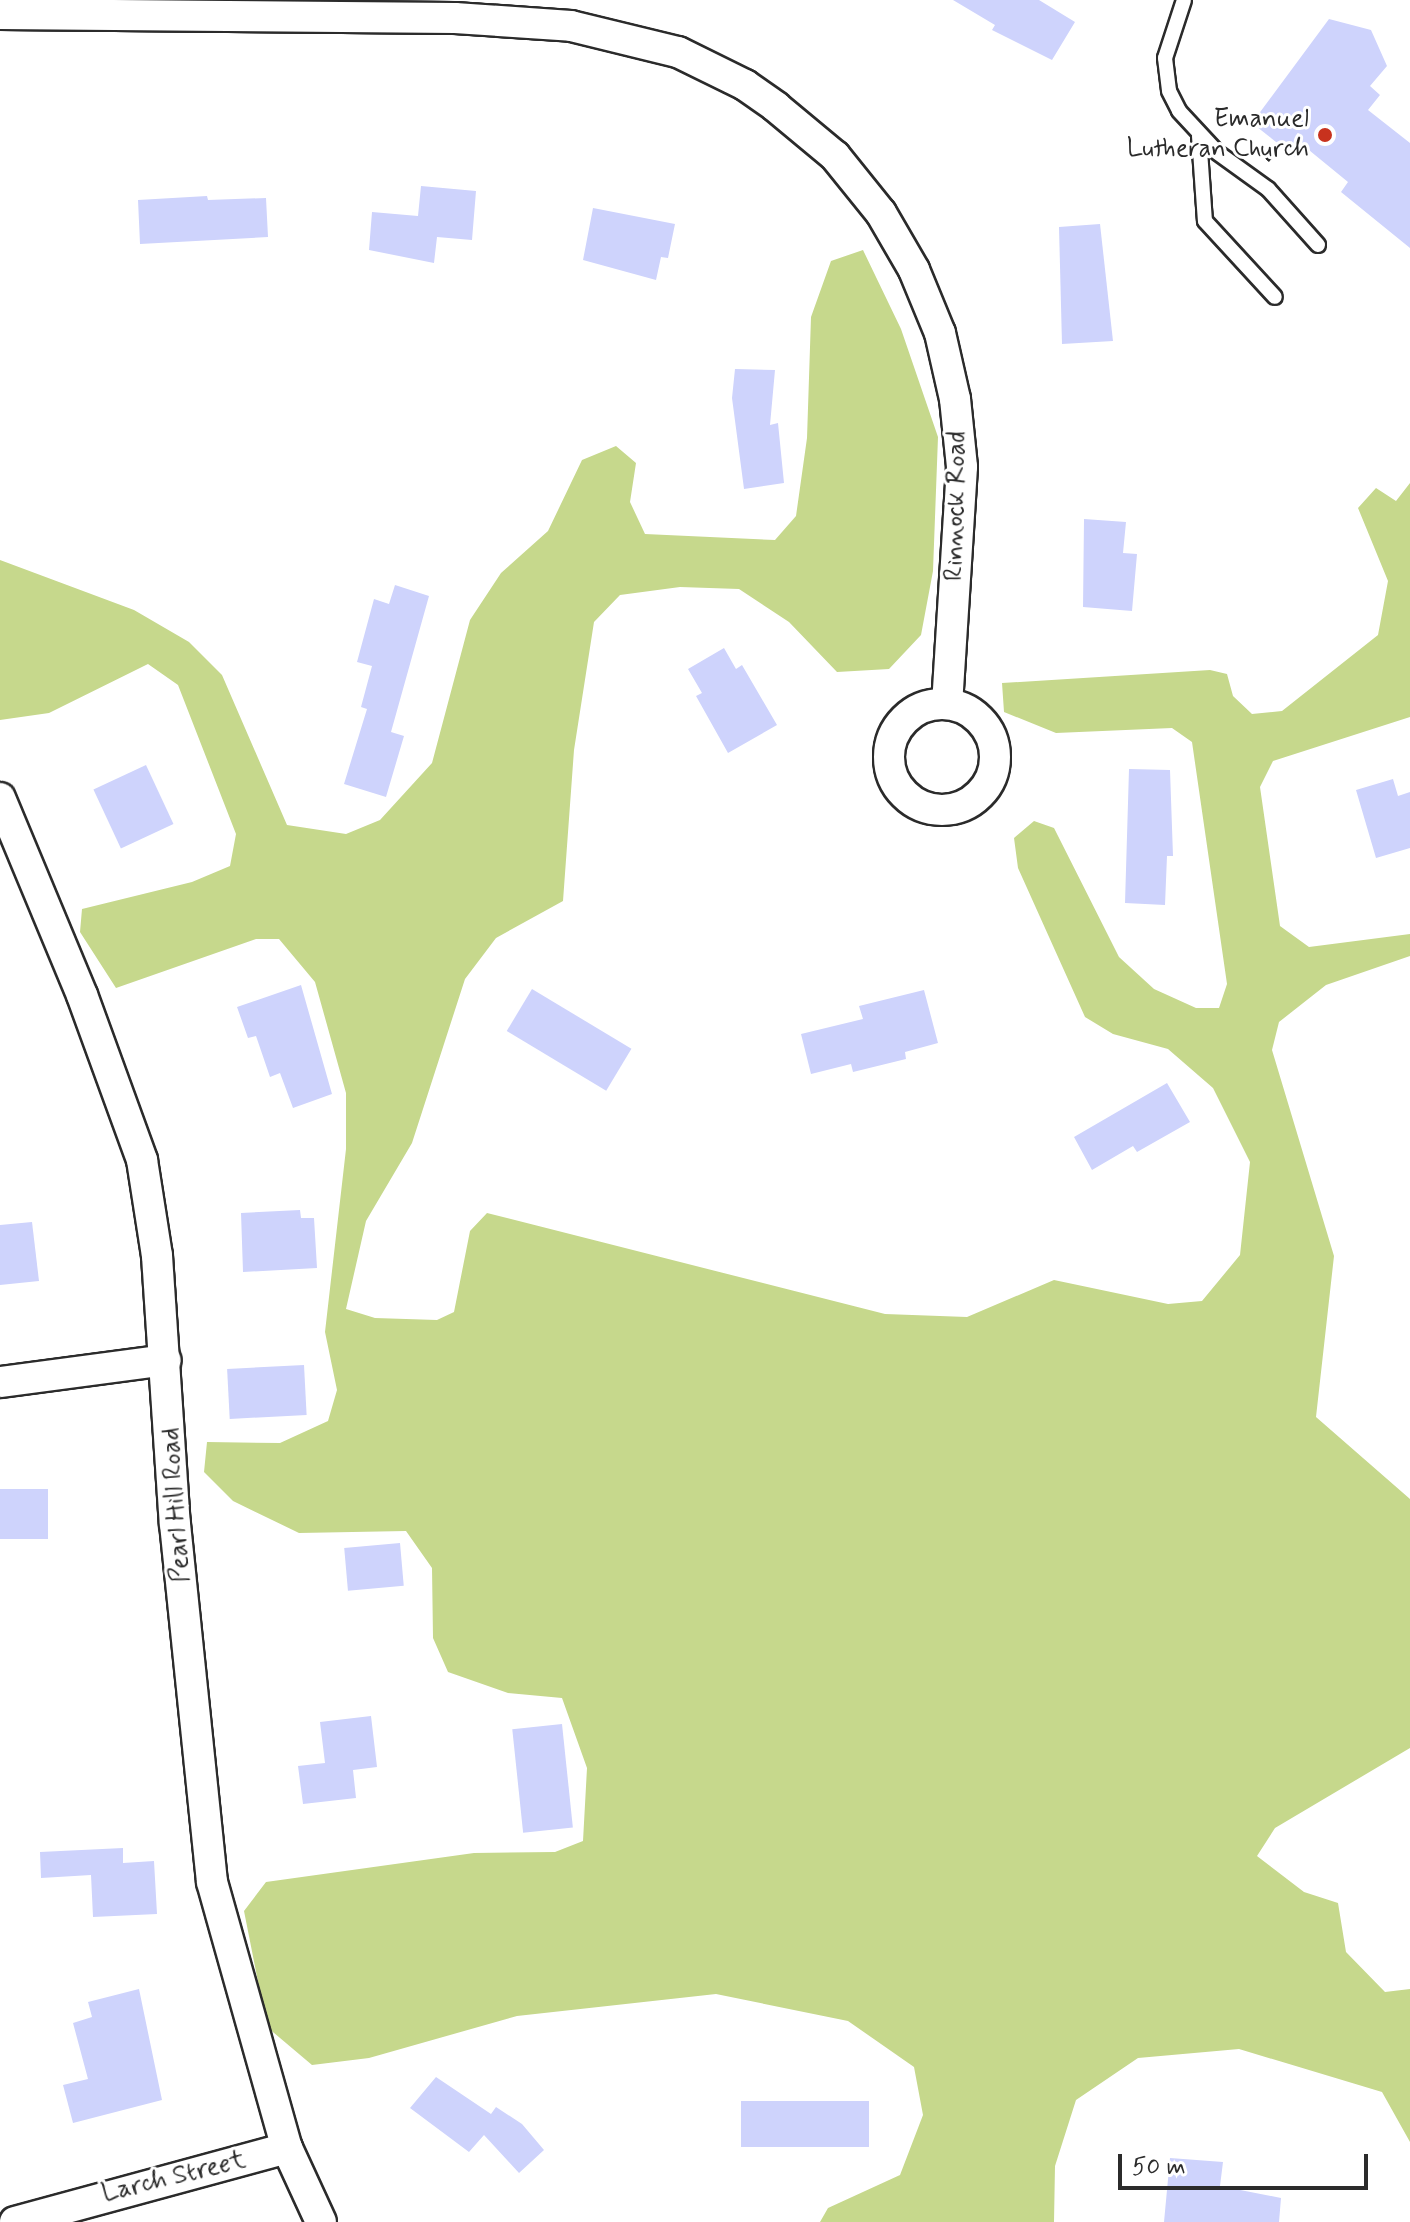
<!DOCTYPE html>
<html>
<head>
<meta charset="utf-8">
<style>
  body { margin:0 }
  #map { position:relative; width:1410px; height:2222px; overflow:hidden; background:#fff; font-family:Mynerve,sans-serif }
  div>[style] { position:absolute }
  .green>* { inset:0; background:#c6d88c }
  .building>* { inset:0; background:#ced3fc; transform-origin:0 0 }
  .path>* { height:5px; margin-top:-2.5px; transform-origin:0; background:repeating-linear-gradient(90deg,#2b2b2b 0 8px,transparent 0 14px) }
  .roads { filter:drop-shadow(2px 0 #2b2b2b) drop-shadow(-2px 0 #2b2b2b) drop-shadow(0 2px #2b2b2b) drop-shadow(0 -2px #2b2b2b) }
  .lane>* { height:14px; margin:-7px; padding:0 7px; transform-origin:7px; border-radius:7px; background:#fff }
  .street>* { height:30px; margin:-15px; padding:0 15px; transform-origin:15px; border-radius:15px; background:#fff }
  .street>.ring { margin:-15px; padding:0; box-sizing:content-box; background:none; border:30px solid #fff; border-radius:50% }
  .dots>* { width:22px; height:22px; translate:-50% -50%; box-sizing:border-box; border:4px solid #fff; border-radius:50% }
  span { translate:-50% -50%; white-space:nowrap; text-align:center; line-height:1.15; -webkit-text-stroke:6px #fff; paint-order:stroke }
  .poi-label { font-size:26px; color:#2b2b2b }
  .right { translate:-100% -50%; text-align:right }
  .street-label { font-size:26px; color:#2b2b2b }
  .scale { position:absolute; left:1118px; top:2154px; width:250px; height:36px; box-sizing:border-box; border:4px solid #2b2b2b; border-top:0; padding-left:10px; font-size:24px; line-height:28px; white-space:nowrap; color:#2b2b2b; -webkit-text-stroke:6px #fff; paint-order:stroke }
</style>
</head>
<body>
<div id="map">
  <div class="green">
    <div style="clip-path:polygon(863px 250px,901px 329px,938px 437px,933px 571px,921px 635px,889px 669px,837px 672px,789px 622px,739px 589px,680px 587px,620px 595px,594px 622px,574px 750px,563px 901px,496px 938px,465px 979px,412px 1143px,366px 1221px,346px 1309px,375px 1318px,437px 1320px,454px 1312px,470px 1231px,487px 1213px,885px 1314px,967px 1317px,1054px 1280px,1168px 1304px,1202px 1301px,1240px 1255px,1250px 1162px,1213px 1088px,1168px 1049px,1113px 1034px,1085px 1017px,1018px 868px,1014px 838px,1034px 821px,1054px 828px,1119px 957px,1154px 989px,1196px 1008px,1219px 1008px,1227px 984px,1192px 742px,1172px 728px,1056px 733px,1004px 712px,1002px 683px,1210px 670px,1227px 674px,1233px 696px,1252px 714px,1282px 711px,1378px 635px,1388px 581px,1358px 508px,1376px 488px,1396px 501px,1410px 483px,1410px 717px,1273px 761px,1260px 787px,1280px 926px,1309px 947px,1410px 934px,1410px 956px,1326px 985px,1279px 1022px,1272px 1050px,1334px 1256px,1316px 1417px,1410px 1499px,1410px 1748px,1275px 1828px,1257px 1856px,1304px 1892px,1338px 1903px,1346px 1952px,1385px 1992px,1410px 1989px,1410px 2142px,1382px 2092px,1239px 2049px,1138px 2058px,1076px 2100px,1055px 2166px,1054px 2222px,820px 2222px,828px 2208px,900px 2175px,923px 2115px,914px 2067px,848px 2021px,716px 1994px,517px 2016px,369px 2058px,312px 2065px,267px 2027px,244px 1911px,266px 1882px,474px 1853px,555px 1852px,583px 1841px,587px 1768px,562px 1698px,508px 1693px,448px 1672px,433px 1638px,432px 1568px,406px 1531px,299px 1533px,233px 1501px,204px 1472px,207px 1442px,280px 1443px,328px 1421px,337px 1390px,325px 1332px,346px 1149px,346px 1093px,315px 982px,279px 939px,256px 939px,116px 988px,80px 932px,82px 909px,192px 882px,230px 866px,236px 834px,178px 685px,148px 664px,49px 713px,0 720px,0 560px,134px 610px,189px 642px,222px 675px,287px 825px,346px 834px,380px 820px,432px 763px,470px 620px,501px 573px,548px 531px,582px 460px,616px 446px,636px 463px,630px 502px,645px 534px,775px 540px,796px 516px,807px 438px,811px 317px,831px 261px)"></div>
  </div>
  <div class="building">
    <div style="clip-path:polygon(953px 0,1039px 0,1075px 22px,1052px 60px,992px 30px,995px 25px)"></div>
    <div style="clip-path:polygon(1329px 19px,1371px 30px,1387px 66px,1370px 86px,1380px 95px,1368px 110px,1410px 143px,1410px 248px,1341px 192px,1348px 182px,1304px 146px,1295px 157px,1252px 123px)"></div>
    <div style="clip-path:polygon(421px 186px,476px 191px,472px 240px,437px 237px,434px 263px,369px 250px,372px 212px,418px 216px)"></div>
    <div style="clip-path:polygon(207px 196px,208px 200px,266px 198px,268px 237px,140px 244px,138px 200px)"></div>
    <div style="clip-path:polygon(593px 208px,675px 224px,668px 258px,661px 257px,656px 280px,583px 260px)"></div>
    <div style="clip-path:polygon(1100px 224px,1113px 341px,1062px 344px,1059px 227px)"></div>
    <div style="clip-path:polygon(735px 369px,775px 370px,770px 425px,778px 423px,784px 483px,744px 489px,732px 398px)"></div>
    <div style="clip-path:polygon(1084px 519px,1126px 522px,1123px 553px,1137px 554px,1132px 611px,1083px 607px)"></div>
    <div style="clip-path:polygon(395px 585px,429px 596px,391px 732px,404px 736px,386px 797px,344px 784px,367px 709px,361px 707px,372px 666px,357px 662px,374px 599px,389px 604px)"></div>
    <div style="clip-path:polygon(724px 648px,736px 669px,742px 665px,777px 725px,728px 753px,696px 696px,702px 693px,688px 669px)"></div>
    <div style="left:146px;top:765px;width:65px;height:58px;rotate:65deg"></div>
    <div style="clip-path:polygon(1129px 769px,1170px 770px,1173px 856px,1167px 856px,1165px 905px,1125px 903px)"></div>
    <div style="clip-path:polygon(1393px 779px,1398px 796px,1410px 792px,1410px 848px,1376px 858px,1356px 790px)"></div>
    <div style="clip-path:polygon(301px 985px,332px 1094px,293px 1108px,280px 1073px,270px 1077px,256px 1036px,248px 1038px,237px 1007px)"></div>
    <div style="left:532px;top:989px;width:116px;height:49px;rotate:31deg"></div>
    <div style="clip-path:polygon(924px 990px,938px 1043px,905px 1052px,906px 1059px,853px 1072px,851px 1064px,811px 1074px,801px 1034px,863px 1019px,859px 1006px)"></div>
    <div style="clip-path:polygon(1167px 1083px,1190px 1122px,1137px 1152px,1133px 1146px,1092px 1170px,1074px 1137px)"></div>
    <div style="clip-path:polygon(300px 1210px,301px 1218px,314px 1218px,317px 1268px,243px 1272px,241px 1213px)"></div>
    <div style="clip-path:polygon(32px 1222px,39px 1281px,0 1285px,0 1225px)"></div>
    <div style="left:304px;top:1365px;width:50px;height:77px;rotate:87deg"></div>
    <div style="left:0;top:1489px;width:48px;height:50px"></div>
    <div style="left:400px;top:1543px;width:43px;height:56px;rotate:85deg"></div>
    <div style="clip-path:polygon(371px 1716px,377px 1767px,353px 1770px,356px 1798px,303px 1804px,298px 1766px,325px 1763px,320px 1722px)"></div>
    <div style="left:562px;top:1724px;width:104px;height:50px;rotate:84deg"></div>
    <div style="clip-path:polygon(123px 1848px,123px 1863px,154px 1861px,157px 1914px,93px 1917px,91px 1875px,41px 1878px,40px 1852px)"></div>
    <div style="clip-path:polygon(139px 1989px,162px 2100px,73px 2123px,63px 2085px,88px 2079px,73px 2023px,92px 2017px,88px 2002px)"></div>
    <div style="clip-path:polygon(436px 2077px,491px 2114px,496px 2107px,522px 2124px,544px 2150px,519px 2173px,484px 2135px,469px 2152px,410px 2108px)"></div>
    <div style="left:741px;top:2101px;width:128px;height:46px"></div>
    <div style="clip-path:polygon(1170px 2158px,1223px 2162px,1220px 2186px,1281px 2198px,1279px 2222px,1164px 2222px)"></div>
  </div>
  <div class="path">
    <div style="left:1267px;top:160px;width:19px;rotate:-51deg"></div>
  </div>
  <div class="roads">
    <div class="lane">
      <div style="left:1184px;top:0;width:61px;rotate:108.1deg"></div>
      <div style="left:1165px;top:58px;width:33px;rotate:83deg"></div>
      <div style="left:1169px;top:91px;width:22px;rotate:63deg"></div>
      <div style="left:1179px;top:111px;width:57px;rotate:47.1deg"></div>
      <div style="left:1218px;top:153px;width:62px;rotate:35.8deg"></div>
      <div style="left:1268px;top:189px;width:75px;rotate:48.2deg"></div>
      <div style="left:1199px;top:136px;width:85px;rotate:86deg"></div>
      <div style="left:1205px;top:221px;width:103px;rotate:47.4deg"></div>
    </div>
    <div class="street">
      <div style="left:0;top:14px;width:455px;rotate:0.5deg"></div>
      <div style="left:455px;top:18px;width:116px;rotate:3.9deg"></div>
      <div style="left:571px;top:26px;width:110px;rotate:13.7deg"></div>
      <div style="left:678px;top:52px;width:75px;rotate:26.2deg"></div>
      <div style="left:745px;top:85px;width:38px;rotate:35deg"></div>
      <div style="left:776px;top:107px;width:77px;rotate:39.7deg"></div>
      <div style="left:835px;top:156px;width:73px;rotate:51.1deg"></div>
      <div style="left:881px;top:213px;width:66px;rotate:59.9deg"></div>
      <div style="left:914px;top:270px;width:68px;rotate:67.6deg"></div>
      <div style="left:940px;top:333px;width:68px;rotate:77.2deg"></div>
      <div style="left:955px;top:399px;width:68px;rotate:84.1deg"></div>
      <div style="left:962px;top:467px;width:237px;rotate:93.6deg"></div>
      <div class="ring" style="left:889px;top:704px;width:76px;height:76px"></div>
      <div style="left:0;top:798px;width:213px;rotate:67.4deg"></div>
      <div style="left:82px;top:995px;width:176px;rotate:70deg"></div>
      <div style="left:142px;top:1160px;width:97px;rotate:81.1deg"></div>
      <div style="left:157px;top:1256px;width:269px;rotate:86.2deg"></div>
      <div style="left:175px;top:1524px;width:360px;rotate:84.1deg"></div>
      <div style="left:212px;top:1882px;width:276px;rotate:74.3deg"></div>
      <div style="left:287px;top:2148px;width:81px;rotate:65.3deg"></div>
      <div style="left:0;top:1382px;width:167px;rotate:-7.5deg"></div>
      <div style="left:15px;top:2222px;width:282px;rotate:-15.2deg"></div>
    </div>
  </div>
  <div class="dots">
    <div style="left:1325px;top:135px;background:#c8321e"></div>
  </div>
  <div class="poi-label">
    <span class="right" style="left:1309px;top:135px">Emanuel<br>Lutheran Church</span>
  </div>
  <div class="street-label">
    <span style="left:957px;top:506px;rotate:-89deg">Rinnock Road</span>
    <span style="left:177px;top:1505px;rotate:-94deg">Pearl Hill Road</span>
    <span style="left:174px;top:2178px;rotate:-14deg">Larch Street</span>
  </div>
  <div class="scale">50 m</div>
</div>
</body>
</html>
